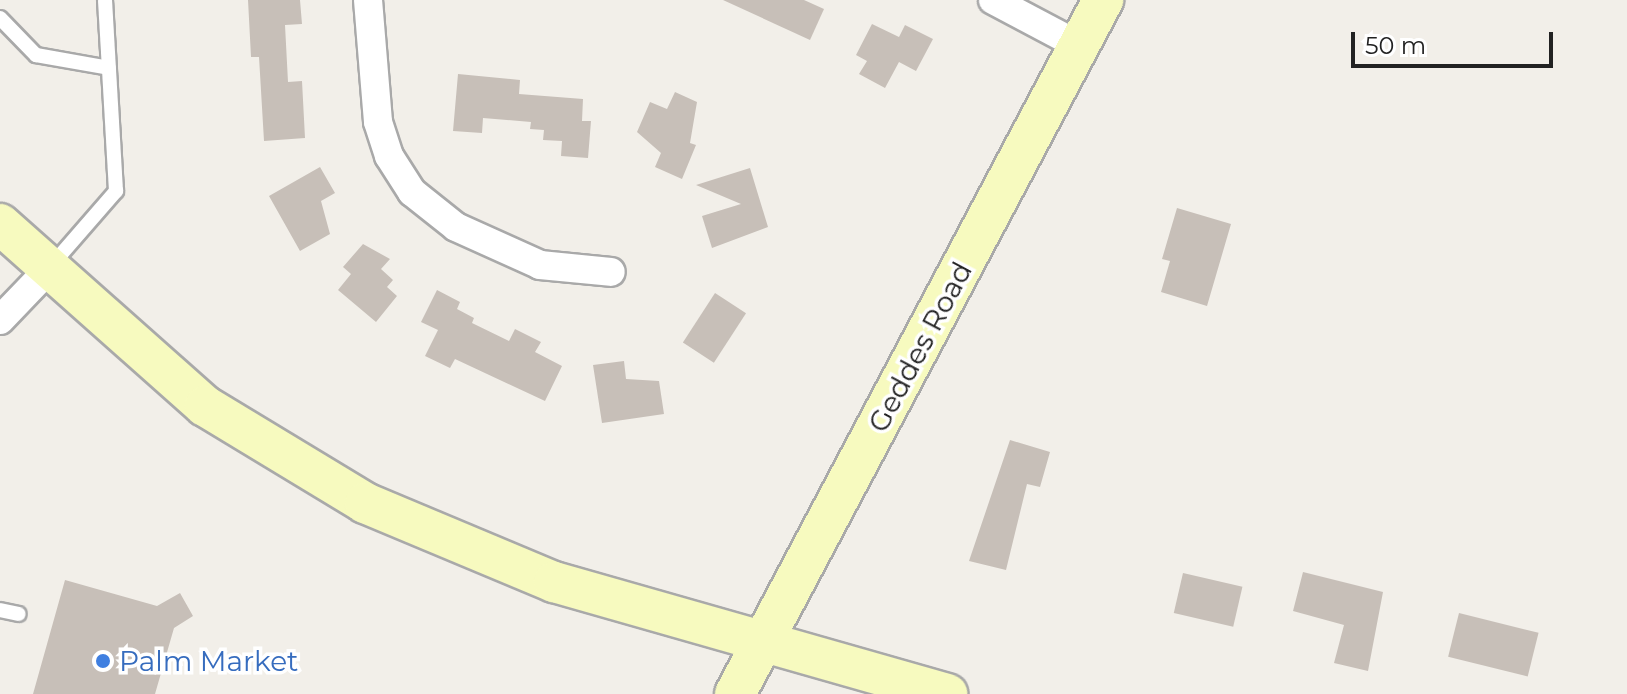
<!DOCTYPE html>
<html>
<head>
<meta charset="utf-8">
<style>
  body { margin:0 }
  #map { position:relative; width:1627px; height:694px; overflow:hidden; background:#f2efe9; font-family:Montserrat,sans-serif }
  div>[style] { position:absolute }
  .building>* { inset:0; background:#c7bfb8; transform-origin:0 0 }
  .roads { filter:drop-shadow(2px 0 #a9a9a9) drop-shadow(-2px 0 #a9a9a9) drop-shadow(0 2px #a9a9a9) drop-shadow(0 -2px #a9a9a9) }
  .service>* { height:14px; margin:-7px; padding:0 7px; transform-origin:7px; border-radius:7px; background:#fff }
  .minor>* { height:28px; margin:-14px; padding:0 14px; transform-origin:14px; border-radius:14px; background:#fff }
  .secondary>* { height:40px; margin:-20px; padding:0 20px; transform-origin:20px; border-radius:20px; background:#f7fabf }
  .dots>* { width:22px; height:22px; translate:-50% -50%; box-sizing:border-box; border:4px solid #fff; border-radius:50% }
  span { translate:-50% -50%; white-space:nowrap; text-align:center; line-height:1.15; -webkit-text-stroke:7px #fff; paint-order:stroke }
  .street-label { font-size:28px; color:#222 }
  .shop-label { font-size:28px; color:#366cbe }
  .left { translate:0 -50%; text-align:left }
  .scale { position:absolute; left:1351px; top:32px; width:202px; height:36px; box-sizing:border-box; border:4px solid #222; border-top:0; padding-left:10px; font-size:24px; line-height:28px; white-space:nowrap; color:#222; -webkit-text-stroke:6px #fff; paint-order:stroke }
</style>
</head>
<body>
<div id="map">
  <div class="building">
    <div style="clip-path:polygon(248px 0,300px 0,302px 24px,285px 25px,288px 82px,302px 81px,305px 138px,264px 141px,259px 57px,251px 57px)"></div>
    <div style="clip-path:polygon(723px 0,804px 0,824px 9px,810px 40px)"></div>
    <div style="clip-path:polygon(872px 24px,899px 37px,905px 25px,933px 39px,916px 71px,899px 62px,885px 88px,859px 74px,867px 61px,856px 55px)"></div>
    <div style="clip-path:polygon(458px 74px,520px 80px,519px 94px,583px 99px,582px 121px,591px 121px,588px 158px,561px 156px,562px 141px,543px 140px,544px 130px,530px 129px,531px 122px,483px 118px,482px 133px,453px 131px)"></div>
    <div style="clip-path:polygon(675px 92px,697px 102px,690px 143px,696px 145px,682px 179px,655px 167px,661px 153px,637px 132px,650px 102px,667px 109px)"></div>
    <div style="clip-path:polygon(320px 167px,335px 193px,321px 201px,330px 234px,300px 251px,269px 196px)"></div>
    <div style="clip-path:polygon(750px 168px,768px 227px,712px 248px,702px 216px,741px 204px,696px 185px)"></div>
    <div style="clip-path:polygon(1177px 208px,1231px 224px,1207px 306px,1161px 292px,1170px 261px,1162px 259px)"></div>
    <div style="clip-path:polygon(363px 244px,390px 259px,381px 269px,393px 280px,387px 287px,397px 296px,376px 322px,338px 290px,351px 274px,343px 267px)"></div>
    <div style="clip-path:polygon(437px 290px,460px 302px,457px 309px,474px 318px,472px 323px,509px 341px,515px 329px,541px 342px,535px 352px,562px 366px,545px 401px,455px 359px,450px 368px,425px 356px,438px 330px,421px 322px)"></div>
    <div style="left:715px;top:293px;width:37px;height:59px;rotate:33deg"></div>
    <div style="clip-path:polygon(624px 361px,626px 379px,659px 381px,664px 414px,602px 423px,593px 365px)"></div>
    <div style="clip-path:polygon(1010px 440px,1050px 452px,1040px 487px,1027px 484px,1006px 570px,969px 561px)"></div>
    <div style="clip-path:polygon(1303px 572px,1383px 592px,1368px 671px,1334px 663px,1344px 625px,1293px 611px)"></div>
    <div style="left:1183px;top:573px;width:61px;height:41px;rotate:13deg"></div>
    <div style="clip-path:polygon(65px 580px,157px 606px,180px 593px,193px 616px,174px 628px,155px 694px,33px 694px)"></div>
    <div style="left:1459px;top:613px;width:82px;height:45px;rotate:14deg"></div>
  </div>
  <div class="roads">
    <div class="service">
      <div style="left:0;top:18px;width:52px;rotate:45.8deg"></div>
      <div style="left:36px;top:55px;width:74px;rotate:10.1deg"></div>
      <div style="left:50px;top:267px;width:101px;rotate:-49deg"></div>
      <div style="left:116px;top:191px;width:191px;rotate:-93.3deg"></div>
      <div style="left:0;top:610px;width:19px;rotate:12deg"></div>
    </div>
    <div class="minor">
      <div style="left:368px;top:0;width:122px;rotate:85.3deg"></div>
      <div style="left:378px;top:122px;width:36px;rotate:72deg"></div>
      <div style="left:389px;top:156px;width:43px;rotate:57.4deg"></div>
      <div style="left:412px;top:192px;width:56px;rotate:38.5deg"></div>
      <div style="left:456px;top:227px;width:92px;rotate:24.3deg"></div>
      <div style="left:540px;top:265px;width:71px;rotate:5.6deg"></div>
      <div style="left:993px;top:0;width:98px;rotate:27.9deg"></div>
      <div style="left:0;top:320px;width:68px;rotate:-46.2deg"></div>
    </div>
    <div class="secondary">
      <div style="left:0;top:224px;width:274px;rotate:41.6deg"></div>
      <div style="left:205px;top:406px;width:187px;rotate:31.2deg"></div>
      <div style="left:365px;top:503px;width:205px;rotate:22.7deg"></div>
      <div style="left:554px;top:582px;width:409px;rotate:15.9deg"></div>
      <div style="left:735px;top:694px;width:786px;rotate:-62.06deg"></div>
    </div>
  </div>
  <div class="dots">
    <div style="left:103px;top:661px;background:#3f7fe0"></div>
  </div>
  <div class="street-label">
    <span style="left:920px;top:347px;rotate:-62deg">Geddes Road</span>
  </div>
  <div class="shop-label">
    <span class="left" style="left:119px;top:661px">Palm Market</span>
  </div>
  <div class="scale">50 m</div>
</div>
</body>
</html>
